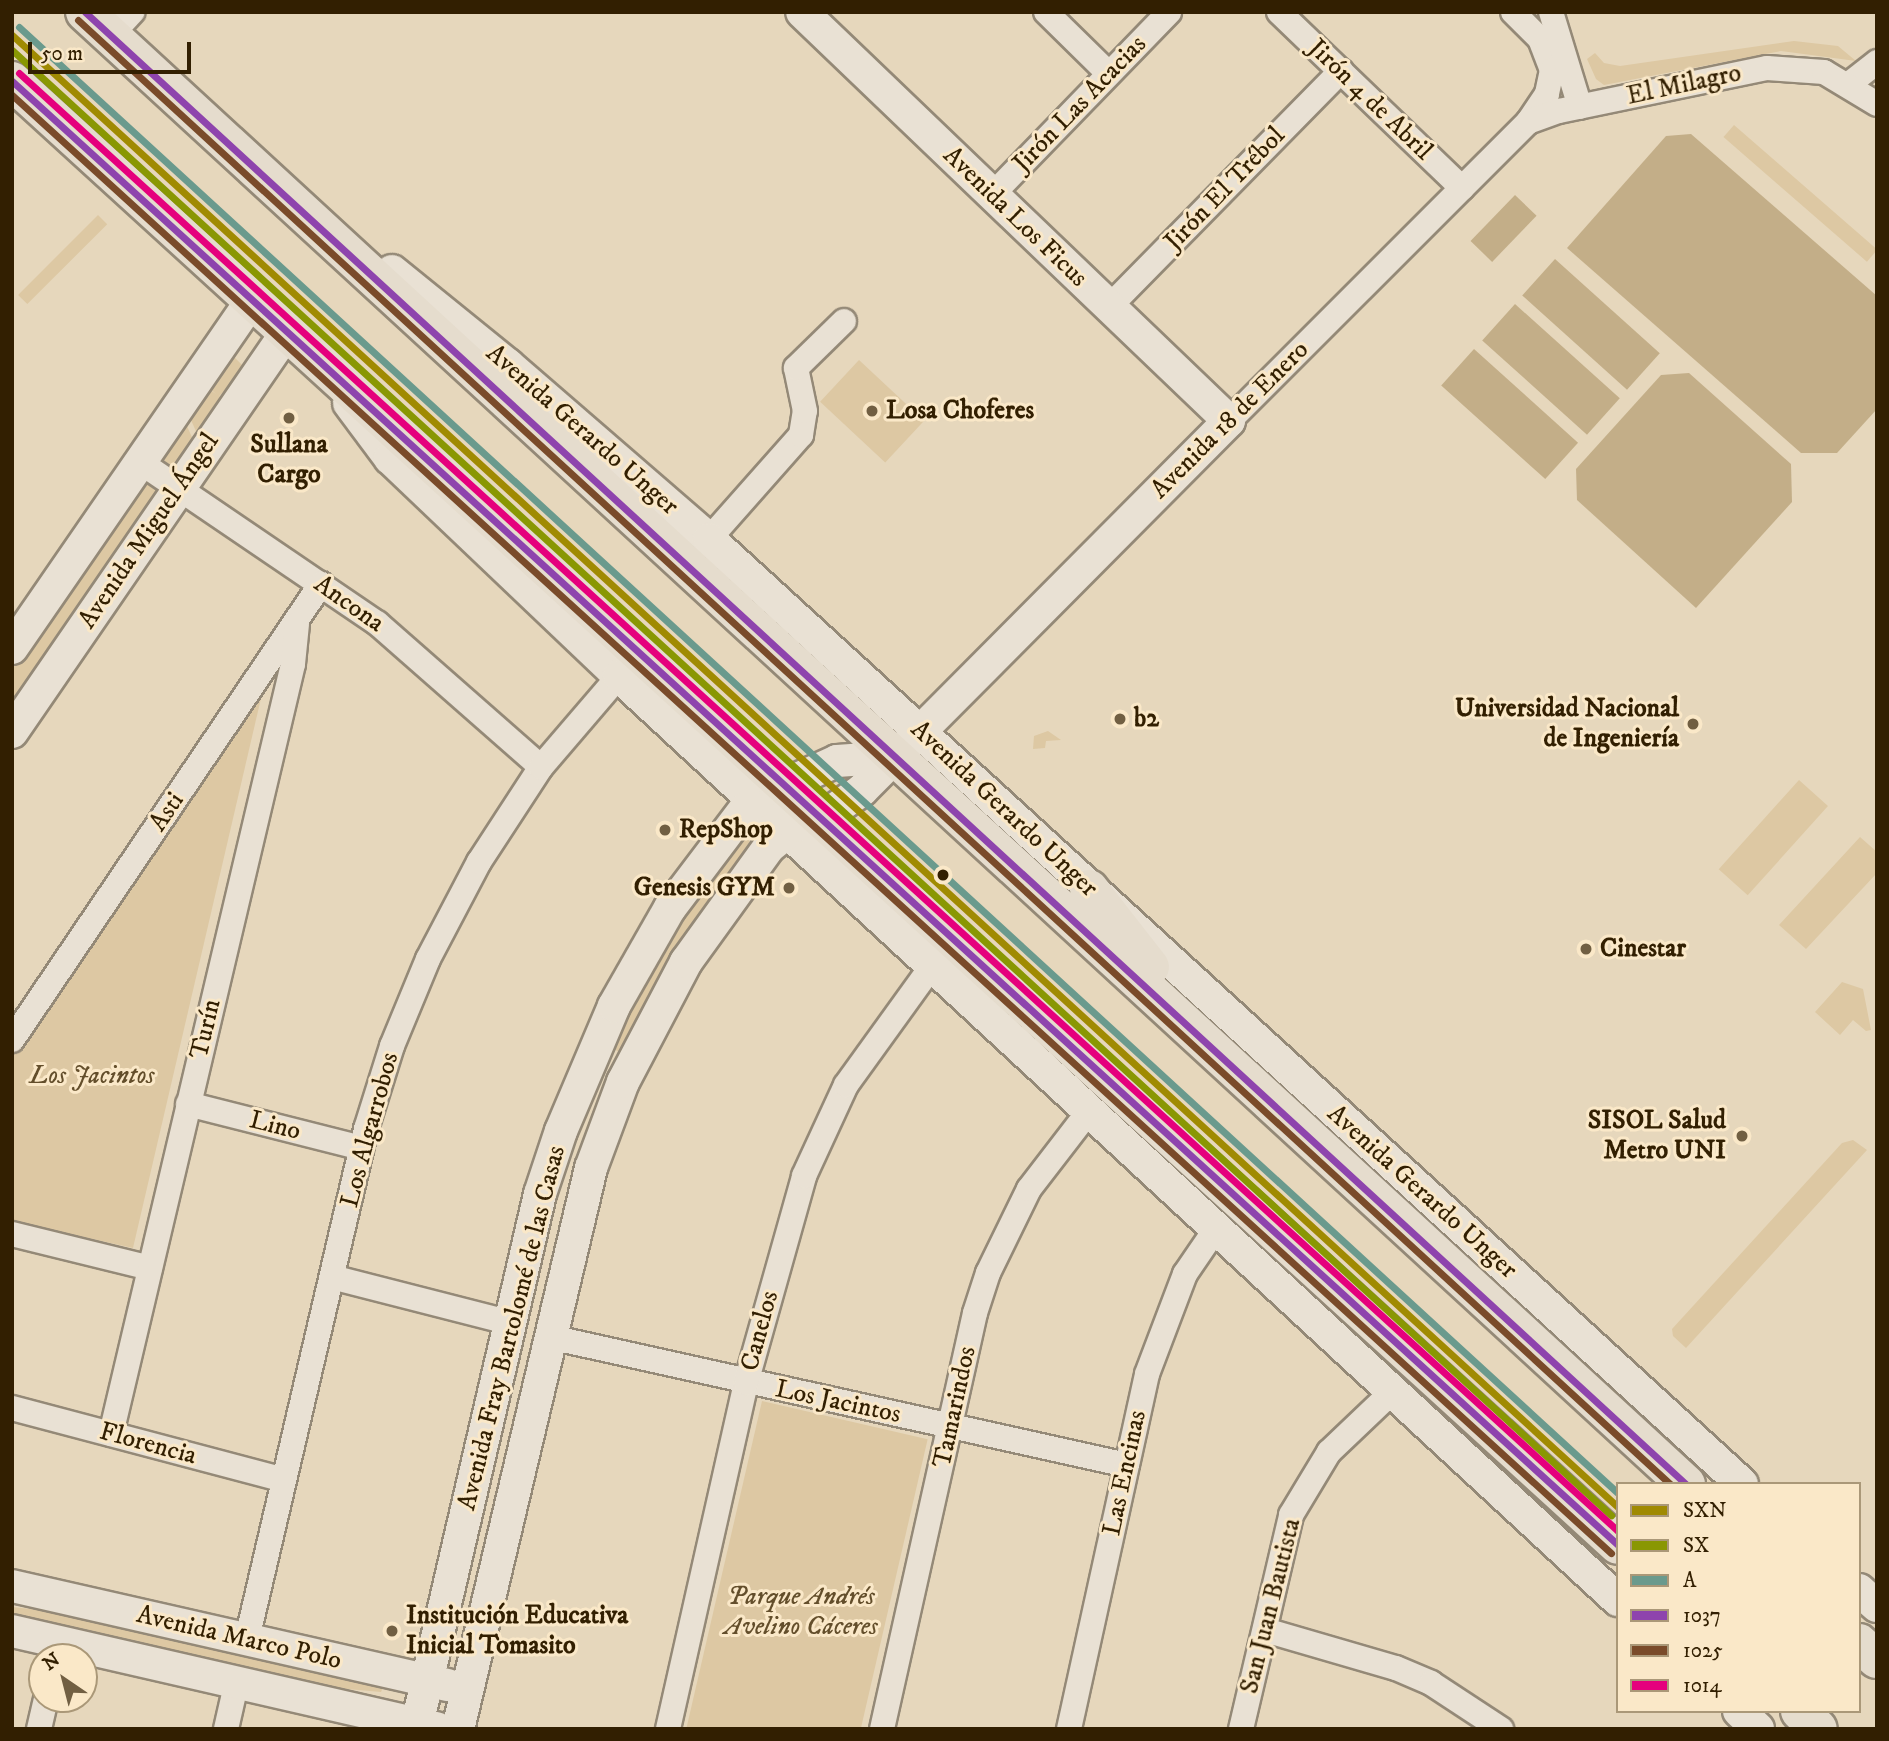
<!DOCTYPE html>
<html>
<head>
<meta charset="utf-8">
<style>
  body { margin:0 }
  #map { position:relative; width:1889px; height:1741px; overflow:hidden; background:#e6d7bc; font-family:"IM FELL DW Pica",serif }
  div>[style] { position:absolute }
  .green>* { inset:0; background:#ddc8a3; transform-origin:0 0 }
  .water>* { inset:0; background:#c3ae88; transform-origin:0 0 }
  .roads { filter:drop-shadow(2px 0 #948977) drop-shadow(-2px 0 #948977) drop-shadow(0 2px #948977) drop-shadow(0 -2px #948977) }
  .minor>* { height:24px; margin:-12px; padding:0 12px; transform-origin:12px; border-radius:12px; background:#e9e1d4 }
  .tertiary>* { height:32px; margin:-16px; padding:0 16px; transform-origin:16px; border-radius:16px; background:#e9e1d4 }
  .primary>* { height:38px; margin:-19px; padding:0 19px; transform-origin:19px; border-radius:19px; background:#e5dccd }
  .bus-1>* { height:7px; margin:-3.5px; padding:0 3.5px; transform-origin:3.5px; border-radius:3.5px; background:#a08a02 }
  .bus-2>* { height:7px; margin:-3.5px; padding:0 3.5px; transform-origin:3.5px; border-radius:3.5px; background:#899703 }
  .bus-3>* { height:7px; margin:-3.5px; padding:0 3.5px; transform-origin:3.5px; border-radius:3.5px; background:#6a9a8d }
  .bus-4>* { height:7px; margin:-3.5px; padding:0 3.5px; transform-origin:3.5px; border-radius:3.5px; background:#8e44ad }
  .bus-5>* { height:7px; margin:-3.5px; padding:0 3.5px; transform-origin:3.5px; border-radius:3.5px; background:#7a4b2a }
  .bus-6>* { height:7px; margin:-3.5px; padding:0 3.5px; transform-origin:3.5px; border-radius:3.5px; background:#e5007d }
  .dots>* { width:19px; height:19px; translate:-50% -50%; box-sizing:border-box; border:4px solid #fae8c8; border-radius:50% }
  span { translate:-50% -50%; white-space:nowrap; text-align:center; line-height:1.15; -webkit-text-stroke:6px #fae8c8; paint-order:stroke }
  .street-label { font-size:26px; color:#321f01 }
  .poi-label { font-size:26px; color:#321f01; font-weight:700 }
  .left { translate:0 -50%; text-align:left }
  .right { translate:-100% -50%; text-align:right }
  .park-label { font-size:26px; color:#634e2b; font-style:italic }
  .frame { position:absolute; inset:0; border:14px solid #321f01; pointer-events:none }
  .legend { position:absolute; left:1616px; top:1482px; width:245px; height:231px; box-sizing:border-box; background:#fae8c8; border:2px solid #aa9878; margin:0; padding:9px 12px; list-style:none; font-size:21px; color:#321f01 }
  .legend li { display:flex; align-items:center; gap:14px; height:35px }
  .legend b { width:35px; border:2px solid #aa9878 }
  .north { position:absolute; left:28px; top:1643px; width:70px; height:70px; box-sizing:border-box; background:#fae8c8; border:2px solid #aa9878; border-radius:50%; rotate:325deg; font-size:19px; font-weight:700; line-height:28px; text-align:center; color:#321f01 }
  .north::after { content:''; display:block; margin:auto; width:24px; height:32px; background:#715f42; clip-path:polygon(50% 0,100% 100%,50% 72%,0 100%) }
  .scale { position:absolute; left:28px; top:42px; width:163px; height:32px; box-sizing:border-box; border:4px solid #321f01; border-top:0; padding-left:9px; font-size:21px; line-height:24px; white-space:nowrap; color:#321f01; -webkit-text-stroke:5px #fae8c8; paint-order:stroke }
</style>
</head>
<body>
<div id="map">
  <div class="green">
    <div style="clip-path:polygon(1794px 41px,1838px 46px,1856px 61px,1781px 51px,1604px 85px,1596px 79px,1587px 59px,1595px 53px,1604px 63px,1620px 66px)"></div>
    <div style="left:1734px;top:125px;width:190px;height:16px;rotate:41deg"></div>
    <div style="left:98px;top:215px;width:13px;height:113px;rotate:45deg"></div>
    <div style="left:227px;top:350px;width:27px;height:39px;rotate:45deg"></div>
    <div style="left:859px;top:360px;width:89px;height:57px;rotate:43deg"></div>
    <div style="clip-path:polygon(203px 385px,225px 400px,199px 438px,186px 409px)"></div>
    <div style="clip-path:polygon(182px 415px,195px 444px,178px 466px,168px 469px,158px 459px)"></div>
    <div style="clip-path:polygon(138px 482px,151px 483px,159px 494px,12px 711px,12px 666px)"></div>
    <div style="clip-path:polygon(262px 694px,133px 1248px,12px 1221px,12px 1054px)"></div>
    <div style="clip-path:polygon(1048px 731px,1061px 740px,1046px 741px,1045px 748px,1033px 749px,1034px 736px)"></div>
    <div style="left:1799px;top:780px;width:39px;height:120px;rotate:42deg"></div>
    <div style="clip-path:polygon(740px 833px,753px 844px,622px 1052px,617px 1051px,611px 1044px,641px 978px)"></div>
    <div style="clip-path:polygon(1860px 837px,1877px 852px,1877px 873px,1806px 949px,1779px 925px)"></div>
    <div style="clip-path:polygon(1842px 982px,1863px 989px,1871px 1030px,1866px 1031px,1853px 1020px,1840px 1035px,1815px 1012px)"></div>
    <div style="clip-path:polygon(1853px 1140px,1867px 1150px,1686px 1348px,1673px 1336px,1672px 1329px,1842px 1143px)"></div>
    <div style="left:762px;top:1401px;width:170px;height:337px;rotate:13deg"></div>
    <div style="clip-path:polygon(12px 1607px,59px 1612px,385px 1683px,381px 1692px,256px 1681px,12px 1620px)"></div>
  </div>
  <div class="water">
    <div style="clip-path:polygon(1691px 134px,1877px 296px,1877px 409px,1837px 453px,1801px 453px,1567px 248px,1666px 136px)"></div>
    <div style="left:1515px;top:195px;width:30px;height:64px;rotate:44deg"></div>
    <div style="left:1555px;top:259px;width:141px;height:49px;rotate:42deg"></div>
    <div style="left:1515px;top:304px;width:141px;height:49px;rotate:42deg"></div>
    <div style="left:1474px;top:349px;width:140px;height:49px;rotate:42deg"></div>
    <div style="clip-path:polygon(1689px 373px,1791px 464px,1792px 502px,1696px 608px,1577px 500px,1576px 469px,1661px 375px)"></div>
  </div>
  <div class="roads">
    <div class="minor">
      <div style="left:1046px;top:12px;width:88px;rotate:44.5deg"></div>
      <div style="left:1279px;top:12px;width:254px;rotate:43.9deg"></div>
      <div style="left:1513px;top:12px;width:38px;rotate:45deg"></div>
      <div style="left:1540px;top:39px;width:33px;rotate:69deg"></div>
      <div style="left:1552px;top:70px;width:25px;rotate:102deg"></div>
      <div style="left:1547px;top:94px;width:34px;rotate:124deg"></div>
      <div style="left:1551px;top:12px;width:99px;rotate:73deg"></div>
      <div style="left:110px;top:36px;width:33px;rotate:-47deg"></div>
      <div style="left:1849px;top:84px;width:36px;rotate:-38deg"></div>
      <div style="left:991px;top:196px;width:256px;rotate:-45.9deg"></div>
      <div style="left:1109px;top:307px;width:331px;rotate:-45.5deg"></div>
      <div style="left:1229px;top:421px;width:423px;rotate:-45deg"></div>
      <div style="left:1528px;top:122px;width:33px;rotate:-20deg"></div>
      <div style="left:1559px;top:111px;width:212px;rotate:-11.7deg"></div>
      <div style="left:1767px;top:68px;width:57px;rotate:4deg"></div>
      <div style="left:1824px;top:72px;width:62px;rotate:31.1deg"></div>
      <div style="left:140px;top:462px;width:287px;rotate:34.2deg"></div>
      <div style="left:377px;top:623px;width:218px;rotate:41.3deg"></div>
      <div style="left:709px;top:539px;width:139px;rotate:-48.5deg"></div>
      <div style="left:801px;top:435px;width:24px;rotate:-81deg"></div>
      <div style="left:805px;top:411px;width:44px;rotate:-101.8deg"></div>
      <div style="left:796px;top:368px;width:67px;rotate:-44.4deg"></div>
      <div style="left:12px;top:1040px;width:551px;rotate:-55.88deg"></div>
      <div style="left:188px;top:1104px;width:179px;rotate:14.2deg"></div>
      <div style="left:12px;top:1234px;width:142px;rotate:13.8deg"></div>
      <div style="left:332px;top:1277px;width:185px;rotate:14.4deg"></div>
      <div style="left:550px;top:1337px;width:591px;rotate:12.51deg"></div>
      <div style="left:12px;top:1408px;width:281px;rotate:14.8deg"></div>
      <div style="left:111px;top:1434px;width:791px;rotate:-76.7deg"></div>
      <div style="left:293px;top:664px;width:40px;rotate:-84.3deg"></div>
      <div style="left:1265px;top:1630px;width:136px;rotate:16.2deg"></div>
      <div style="left:1396px;top:1668px;width:38px;rotate:23deg"></div>
      <div style="left:1431px;top:1683px;width:84px;rotate:33.3deg"></div>
      <div style="left:247px;top:1639px;width:524px;rotate:-76.87deg"></div>
      <div style="left:366px;top:1129px;width:87px;rotate:-72.6deg"></div>
      <div style="left:392px;top:1046px;width:94px;rotate:-67.5deg"></div>
      <div style="left:428px;top:959px;width:110px;rotate:-62.3deg"></div>
      <div style="left:479px;top:862px;width:113px;rotate:-56.9deg"></div>
      <div style="left:541px;top:767px;width:120px;rotate:-49.4deg"></div>
      <div style="left:39px;top:1729px;width:31px;rotate:-77deg"></div>
      <div style="left:226px;top:1729px;width:45px;rotate:-77.2deg"></div>
      <div style="left:668px;top:1729px;width:355px;rotate:-77.3deg"></div>
      <div style="left:746px;top:1383px;width:215px;rotate:-74.3deg"></div>
      <div style="left:804px;top:1176px;width:100px;rotate:-65.2deg"></div>
      <div style="left:846px;top:1085px;width:145px;rotate:-54.2deg"></div>
      <div style="left:882px;top:1729px;width:426px;rotate:-77.4deg"></div>
      <div style="left:975px;top:1313px;width:42px;rotate:-72deg"></div>
      <div style="left:988px;top:1273px;width:93px;rotate:-64deg"></div>
      <div style="left:1029px;top:1189px;width:98px;rotate:-52.4deg"></div>
      <div style="left:1069px;top:1729px;width:363px;rotate:-77.6deg"></div>
      <div style="left:1147px;top:1374px;width:107px;rotate:-69.2deg"></div>
      <div style="left:1185px;top:1274px;width:53px;rotate:-55.7deg"></div>
      <div style="left:1241px;top:1729px;width:220px;rotate:-76.8deg"></div>
      <div style="left:1291px;top:1515px;width:74px;rotate:-58.9deg"></div>
      <div style="left:1329px;top:1452px;width:87px;rotate:-43.6deg"></div>
    </div>
    <div class="tertiary">
      <div style="left:392px;top:271px;width:149px;rotate:39deg"></div>
      <div style="left:508px;top:365px;width:266px;rotate:40.9deg"></div>
      <div style="left:709px;top:539px;width:1400px;rotate:42.45deg"></div>
      <div style="left:349px;top:403px;width:69px;rotate:53.3deg"></div>
      <div style="left:390px;top:458px;width:316px;rotate:43.6deg"></div>
      <div style="left:619px;top:676px;width:1361px;rotate:42.77deg"></div>
      <div style="left:12px;top:648px;width:421px;rotate:-55.4deg"></div>
      <div style="left:12px;top:732px;width:485px;rotate:-55.5deg"></div>
      <div style="left:12px;top:1586px;width:447px;rotate:12.8deg"></div>
      <div style="left:1859px;top:1590px;width:24px;rotate:42deg"></div>
      <div style="left:12px;top:1631px;width:436px;rotate:12.9deg"></div>
      <div style="left:1739px;top:1711px;width:26px;rotate:43deg"></div>
      <div style="left:416px;top:1729px;width:549px;rotate:-76.95deg"></div>
      <div style="left:540px;top:1194px;width:66px;rotate:-71.6deg"></div>
      <div style="left:561px;top:1131px;width:136px;rotate:-67deg"></div>
      <div style="left:614px;top:1006px;width:113px;rotate:-60.3deg"></div>
      <div style="left:670px;top:908px;width:124px;rotate:-52.9deg"></div>
      <div style="left:745px;top:809px;width:36px;rotate:-34deg"></div>
      <div style="left:775px;top:789px;width:68px;rotate:-24.3deg"></div>
      <div style="left:837px;top:761px;width:57px;rotate:-4deg"></div>
      <div style="left:458px;top:1729px;width:577px;rotate:-76.66deg"></div>
      <div style="left:591px;top:1168px;width:92px;rotate:-69.6deg"></div>
      <div style="left:623px;top:1082px;width:136px;rotate:-62.3deg"></div>
      <div style="left:686px;top:962px;width:142px;rotate:-54.2deg"></div>
      <div style="left:769px;top:847px;width:33px;rotate:-39deg"></div>
      <div style="left:795px;top:826px;width:43px;rotate:-23deg"></div>
      <div style="left:835px;top:809px;width:33px;rotate:-35deg"></div>
      <div style="left:862px;top:790px;width:520px;rotate:-45.16deg"></div>
      <div style="left:1229px;top:421px;width:591px;rotate:-136.23deg"></div>
    </div>
    <div class="primary">
      <div style="left:85px;top:12px;width:2175px;rotate:42.6deg"></div>
      <div style="left:12px;top:81px;width:2173px;rotate:42.35deg"></div>
      <div style="left:1089px;top:889px;width:99px;rotate:52deg"></div>
      <div style="left:1859px;top:1643px;width:24px;rotate:42deg"></div>
      <div style="left:1800px;top:1711px;width:25px;rotate:45deg"></div>
    </div>
  </div>
  <div class="bus-1">
    <div style="left:12px;top:35px;width:2179px;rotate:42.51deg"></div>
  </div>
  <div class="bus-2">
    <div style="left:12px;top:50px;width:2169px;rotate:42.5deg"></div>
  </div>
  <div class="bus-3">
    <div style="left:19px;top:27px;width:2169px;rotate:42.52deg"></div>
  </div>
  <div class="bus-4">
    <div style="left:85px;top:12px;width:2175px;rotate:42.6deg"></div>
    <div style="left:12px;top:81px;width:2173px;rotate:42.35deg"></div>
  </div>
  <div class="bus-5">
    <div style="left:78px;top:20px;width:2163px;rotate:42.6deg"></div>
    <div style="left:12px;top:95px;width:2164px;rotate:42.36deg"></div>
  </div>
  <div class="bus-6">
    <div style="left:19px;top:73px;width:2164px;rotate:42.36deg"></div>
  </div>
  <div class="dots">
    <div style="left:872px;top:411px;background:#715f42"></div>
    <div style="left:289px;top:418px;background:#715f42"></div>
    <div style="left:1120px;top:719px;background:#715f42"></div>
    <div style="left:1693px;top:724px;background:#715f42"></div>
    <div style="left:665px;top:830px;background:#715f42"></div>
    <div style="left:943px;top:875px;background:#321f01"></div>
    <div style="left:789px;top:888px;background:#715f42"></div>
    <div style="left:1586px;top:949px;background:#715f42"></div>
    <div style="left:1742px;top:1136px;background:#715f42"></div>
    <div style="left:392px;top:1631px;background:#715f42"></div>
  </div>
  <div class="street-label">
    <span style="left:1684px;top:85px;rotate:-12deg">El Milagro</span>
    <span style="left:1370px;top:100px;rotate:44deg">Jirón 4 de Abril</span>
    <span style="left:1080px;top:104px;rotate:-46deg">Jirón Las Acacias</span>
    <span style="left:1225px;top:189px;rotate:-46deg">Jirón El Trébol</span>
    <span style="left:1015px;top:217px;rotate:44deg">Avenida Los Ficus</span>
    <span style="left:1230px;top:420px;rotate:-45deg">Avenida 18 de Enero</span>
    <span style="left:582px;top:430px;rotate:41deg">Avenida Gerardo Unger</span>
    <span style="left:149px;top:531px;rotate:-56deg">Avenida Miguel Ángel</span>
    <span style="left:349px;top:604px;rotate:35deg">Ancona</span>
    <span style="left:1004px;top:809px;rotate:43deg">Avenida Gerardo Unger</span>
    <span style="left:167px;top:812px;rotate:-56deg">Asti</span>
    <span style="left:206px;top:1029px;rotate:-77deg">Turín</span>
    <span style="left:275px;top:1126px;rotate:14deg">Lino</span>
    <span style="left:370px;top:1130px;rotate:-75deg">Los Algarrobos</span>
    <span style="left:1422px;top:1192px;rotate:42deg">Avenida Gerardo Unger</span>
    <span style="left:512px;top:1328px;rotate:-76deg">Avenida Fray Bartolomé de las Casas</span>
    <span style="left:760px;top:1331px;rotate:-75deg">Canelos</span>
    <span style="left:838px;top:1402px;rotate:12deg">Los Jacintos</span>
    <span style="left:955px;top:1407px;rotate:-78deg">Tamarindos</span>
    <span style="left:148px;top:1444px;rotate:15deg">Florencia</span>
    <span style="left:1125px;top:1473px;rotate:-78deg">Las Encinas</span>
    <span style="left:1271px;top:1606px;rotate:-76deg">San Juan Bautista</span>
    <span style="left:239px;top:1638px;rotate:13deg">Avenida Marco Polo</span>
  </div>
  <div class="poi-label">
    <span class="left" style="left:886px;top:411px">Losa Choferes</span>
    <span style="left:289px;top:460px">Sullana<br>Cargo</span>
    <span class="right" style="left:1679px;top:724px">Universidad Nacional<br>de Ingeniería</span>
    <span class="left" style="left:1134px;top:719px">b2</span>
    <span class="left" style="left:679px;top:830px">RepShop</span>
    <span class="right" style="left:775px;top:888px">Genesis GYM</span>
    <span class="left" style="left:1600px;top:949px">Cinestar</span>
    <span class="right" style="left:1726px;top:1136px">SISOL Salud<br>Metro UNI</span>
    <span class="left" style="left:406px;top:1631px">Institución Educativa<br>Inicial Tomasito</span>
  </div>
  <div class="park-label">
    <span style="left:92px;top:1076px">Los Jacintos</span>
    <span style="left:801px;top:1612px">Parque Andrés<br>Avelino Cáceres</span>
  </div>
  <div class="frame"></div>
  <ul class="legend">
  <li><b style="height:9px;background:#a08a02"></b>SXN</li>
  <li><b style="height:9px;background:#899703"></b>SX</li>
  <li><b style="height:9px;background:#6a9a8d"></b>A</li>
  <li><b style="height:9px;background:#8e44ad"></b>1037</li>
  <li><b style="height:9px;background:#7a4b2a"></b>1025</li>
  <li><b style="height:9px;background:#e5007d"></b>1014</li>
  </ul>
  <div class="north">N</div>
  <div class="scale">50 m</div>
</div>
</body>
</html>
